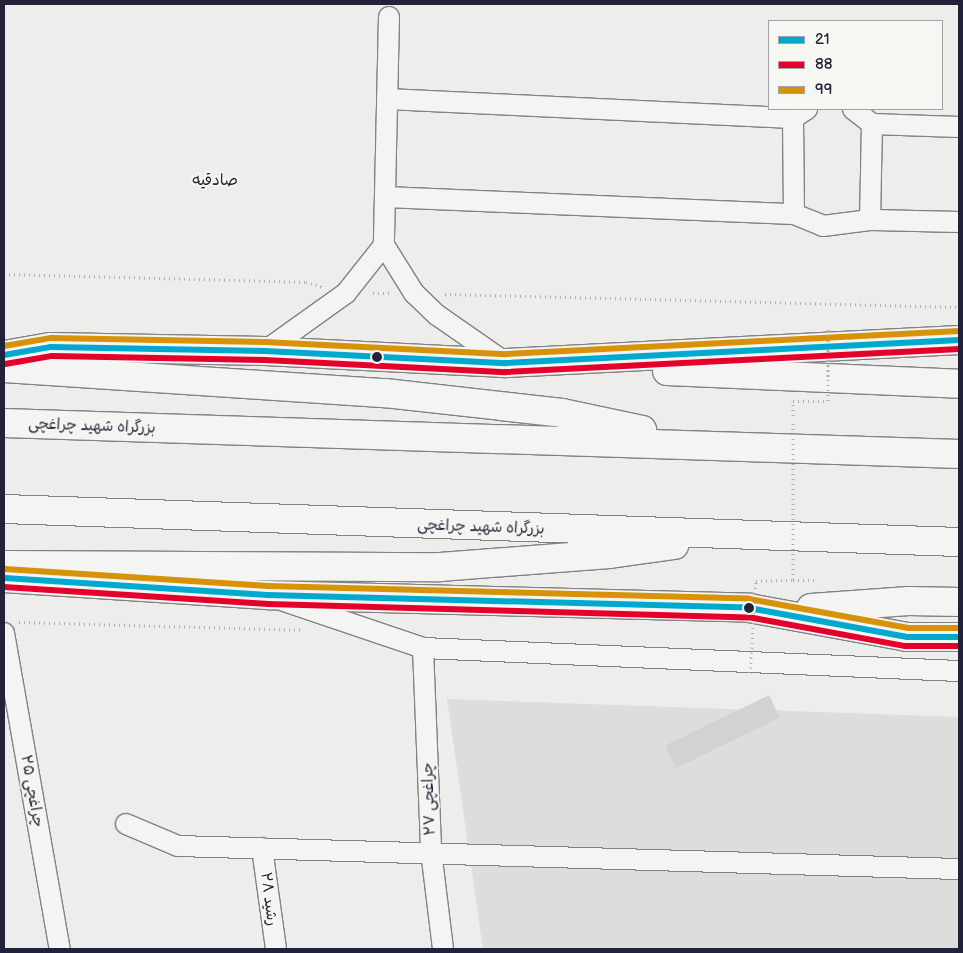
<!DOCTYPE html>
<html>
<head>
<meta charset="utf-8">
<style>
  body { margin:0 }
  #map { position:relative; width:963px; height:953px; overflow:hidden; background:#ededec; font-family:"Balsamiq Sans","Playpen Sans Arabic",sans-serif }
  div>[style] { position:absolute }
  .built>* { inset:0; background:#ddd }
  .building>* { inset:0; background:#d2d2d3; transform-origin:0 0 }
  .path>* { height:3px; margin-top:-1.5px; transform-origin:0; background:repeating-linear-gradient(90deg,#afafb0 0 1px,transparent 0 5px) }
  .roads { filter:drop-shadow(1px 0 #828286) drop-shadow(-1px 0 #828286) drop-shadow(0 1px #828286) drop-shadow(0 -1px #828286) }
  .minor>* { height:20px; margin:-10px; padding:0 10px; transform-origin:10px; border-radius:10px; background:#f4f4f2 }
  .secondary>* { height:28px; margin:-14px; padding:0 14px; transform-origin:14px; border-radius:14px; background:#f4f4f2 }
  .trunk>* { height:28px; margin:-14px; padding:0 14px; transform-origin:14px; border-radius:14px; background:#f4f4f2 }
  .path-bridge>* { height:3px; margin-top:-1.5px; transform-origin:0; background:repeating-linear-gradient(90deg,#afafb0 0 1px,transparent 0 5px) }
  .bus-1>* { height:6px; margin:-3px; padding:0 3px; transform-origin:3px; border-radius:3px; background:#00a9ce }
  .bus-2>* { height:6px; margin:-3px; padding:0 3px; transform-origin:3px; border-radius:3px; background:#e4002b }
  .bus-3>* { height:6px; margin:-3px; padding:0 3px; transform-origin:3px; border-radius:3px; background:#d79209 }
  .dots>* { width:14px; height:14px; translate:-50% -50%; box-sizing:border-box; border:2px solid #f6f6f2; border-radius:50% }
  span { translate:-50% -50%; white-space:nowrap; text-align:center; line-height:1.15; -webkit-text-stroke:4px #f6f6f2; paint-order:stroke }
  .street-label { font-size:15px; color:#22223b }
  .neighbourhood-label { font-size:16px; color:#22223b }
  .frame { position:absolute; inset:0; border:5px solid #22223b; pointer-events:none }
  .legend { position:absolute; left:768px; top:20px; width:175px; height:90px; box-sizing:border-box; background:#f6f6f2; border:1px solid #a1a1a9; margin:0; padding:6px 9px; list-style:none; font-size:15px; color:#22223b }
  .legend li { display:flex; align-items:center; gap:10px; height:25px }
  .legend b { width:25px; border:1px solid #a1a1a9 }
</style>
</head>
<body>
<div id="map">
  <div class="built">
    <div style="clip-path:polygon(447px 699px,959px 717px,959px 949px,483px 949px)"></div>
  </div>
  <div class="building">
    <div style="left:769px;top:695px;width:25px;height:116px;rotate:64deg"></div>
  </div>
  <div class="path">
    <div style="left:4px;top:274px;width:302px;rotate:1.5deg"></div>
    <div style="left:306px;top:282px;width:17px;rotate:17deg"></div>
    <div style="left:373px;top:293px;width:18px"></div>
    <div style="left:445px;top:294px;width:514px;rotate:1.45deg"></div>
    <div style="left:793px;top:580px;width:23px"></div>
    <div style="left:19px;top:622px;width:282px;rotate:1.6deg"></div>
  </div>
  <div class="roads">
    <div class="minor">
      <div style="left:389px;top:17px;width:228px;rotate:91.3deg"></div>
      <div style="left:384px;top:245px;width:57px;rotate:58deg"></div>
      <div style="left:414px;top:293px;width:32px;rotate:44deg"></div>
      <div style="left:437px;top:315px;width:84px;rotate:34.8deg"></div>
      <div style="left:387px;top:99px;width:406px;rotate:2.7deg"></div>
      <div style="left:793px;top:118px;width:17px;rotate:-33deg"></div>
      <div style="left:853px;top:109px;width:24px;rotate:38deg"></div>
      <div style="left:872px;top:124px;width:87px;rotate:2deg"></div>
      <div style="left:793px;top:118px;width:96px;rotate:89.4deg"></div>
      <div style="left:385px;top:197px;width:409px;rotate:2.4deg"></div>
      <div style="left:794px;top:214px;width:31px;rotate:22deg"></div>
      <div style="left:823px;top:226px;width:47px;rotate:-7.3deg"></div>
      <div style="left:870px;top:220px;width:89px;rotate:1.3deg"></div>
      <div style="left:870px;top:220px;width:96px;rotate:-88.8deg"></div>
      <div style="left:265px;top:351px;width:100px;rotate:-35.6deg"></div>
      <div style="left:346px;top:293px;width:61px;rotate:-51.6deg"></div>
      <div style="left:284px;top:601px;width:147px;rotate:18.7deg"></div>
      <div style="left:423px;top:648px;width:536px;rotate:2.46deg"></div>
      <div style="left:4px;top:633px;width:321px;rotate:80deg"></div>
      <div style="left:423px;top:648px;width:203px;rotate:87.7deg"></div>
      <div style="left:431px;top:851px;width:99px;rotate:83deg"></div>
      <div style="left:126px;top:824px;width:56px;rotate:22.9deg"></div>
      <div style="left:178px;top:846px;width:781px;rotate:1.69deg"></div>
      <div style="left:262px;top:848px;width:102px;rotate:82.1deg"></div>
    </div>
    <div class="secondary">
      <div style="left:4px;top:355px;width:48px;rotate:-9.7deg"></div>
      <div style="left:51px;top:347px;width:214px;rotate:1.1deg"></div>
      <div style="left:265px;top:351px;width:241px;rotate:2.9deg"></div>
      <div style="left:506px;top:363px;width:454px;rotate:-2.9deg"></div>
      <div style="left:667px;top:371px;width:292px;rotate:2.5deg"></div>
      <div style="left:4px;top:578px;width:265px;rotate:3.7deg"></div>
      <div style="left:268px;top:595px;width:481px;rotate:1.5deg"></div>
      <div style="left:749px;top:608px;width:161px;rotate:10.4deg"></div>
      <div style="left:907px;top:637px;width:52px"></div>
      <div style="left:811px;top:608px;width:98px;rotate:-4.1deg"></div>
      <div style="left:909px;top:601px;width:50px;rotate:1.1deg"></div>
    </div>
    <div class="trunk">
      <div style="left:4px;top:368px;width:382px;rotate:3.8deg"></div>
      <div style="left:385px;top:393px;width:178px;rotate:6.4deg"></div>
      <div style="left:562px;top:413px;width:82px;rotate:12deg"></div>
      <div style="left:4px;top:423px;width:956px;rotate:1.86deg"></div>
      <div style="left:4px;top:509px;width:956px;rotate:1.98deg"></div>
      <div style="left:4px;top:565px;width:436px;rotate:0.3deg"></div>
      <div style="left:440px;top:567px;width:170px;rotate:-4.4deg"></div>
      <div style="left:610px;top:554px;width:65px;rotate:-8deg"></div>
    </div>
  </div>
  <div class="path-bridge">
    <div style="left:750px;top:673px;width:92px;rotate:-86.3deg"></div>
    <div style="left:756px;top:581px;width:37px;rotate:-2deg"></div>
    <div style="left:793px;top:580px;width:179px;rotate:-90deg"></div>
    <div style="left:793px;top:401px;width:35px"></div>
    <div style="left:828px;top:401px;width:72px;rotate:-90deg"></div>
  </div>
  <div class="bus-1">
    <div style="left:4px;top:355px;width:48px;rotate:-9.7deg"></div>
    <div style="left:51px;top:347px;width:214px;rotate:1.1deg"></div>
    <div style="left:265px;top:351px;width:241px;rotate:2.9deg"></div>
    <div style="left:506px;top:363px;width:454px;rotate:-2.9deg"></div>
    <div style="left:4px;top:578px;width:265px;rotate:3.7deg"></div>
    <div style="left:268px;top:595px;width:481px;rotate:1.5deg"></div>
    <div style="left:749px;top:608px;width:161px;rotate:10.4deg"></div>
    <div style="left:907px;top:637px;width:52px"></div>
  </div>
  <div class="bus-2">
    <div style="left:5px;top:364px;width:48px;rotate:-9.7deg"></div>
    <div style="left:52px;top:356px;width:213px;rotate:1.1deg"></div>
    <div style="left:265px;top:360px;width:241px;rotate:2.9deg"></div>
    <div style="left:506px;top:372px;width:454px;rotate:-2.9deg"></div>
    <div style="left:4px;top:587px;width:265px;rotate:3.7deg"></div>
    <div style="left:268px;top:604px;width:480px;rotate:1.6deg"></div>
    <div style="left:748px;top:617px;width:160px;rotate:10.5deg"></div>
    <div style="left:905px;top:646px;width:54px"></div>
  </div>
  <div class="bus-3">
    <div style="left:4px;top:346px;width:48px;rotate:-9.7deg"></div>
    <div style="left:51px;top:338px;width:214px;rotate:1.1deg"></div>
    <div style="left:265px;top:342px;width:241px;rotate:2.9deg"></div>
    <div style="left:506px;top:354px;width:454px;rotate:-2.9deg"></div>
    <div style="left:5px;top:569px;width:264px;rotate:3.7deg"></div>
    <div style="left:268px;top:586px;width:481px;rotate:1.5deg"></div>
    <div style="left:749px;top:599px;width:162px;rotate:10.3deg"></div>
    <div style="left:908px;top:628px;width:51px"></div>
  </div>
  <div class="dots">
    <div style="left:377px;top:357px;background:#22223b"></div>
    <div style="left:749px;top:608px;background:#22223b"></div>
  </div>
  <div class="street-label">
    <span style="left:92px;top:426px;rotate:2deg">بزرگراه شهید چراغچی</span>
    <span style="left:481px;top:527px;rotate:2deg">بزرگراه شهید چراغچی</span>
    <span style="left:32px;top:791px;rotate:80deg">چراغچی ۲۵</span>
    <span style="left:429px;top:799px;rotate:-92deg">چراغچی ۲۷</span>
    <span style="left:269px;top:899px;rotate:83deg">رشید ۲۸</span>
  </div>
  <div class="neighbourhood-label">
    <span style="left:215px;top:181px">صادقیه</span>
  </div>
  <div class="frame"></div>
  <ul class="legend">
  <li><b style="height:6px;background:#00a9ce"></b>21</li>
  <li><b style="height:6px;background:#e4002b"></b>88</li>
  <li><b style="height:6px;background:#d79209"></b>99</li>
  </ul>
</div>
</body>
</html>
